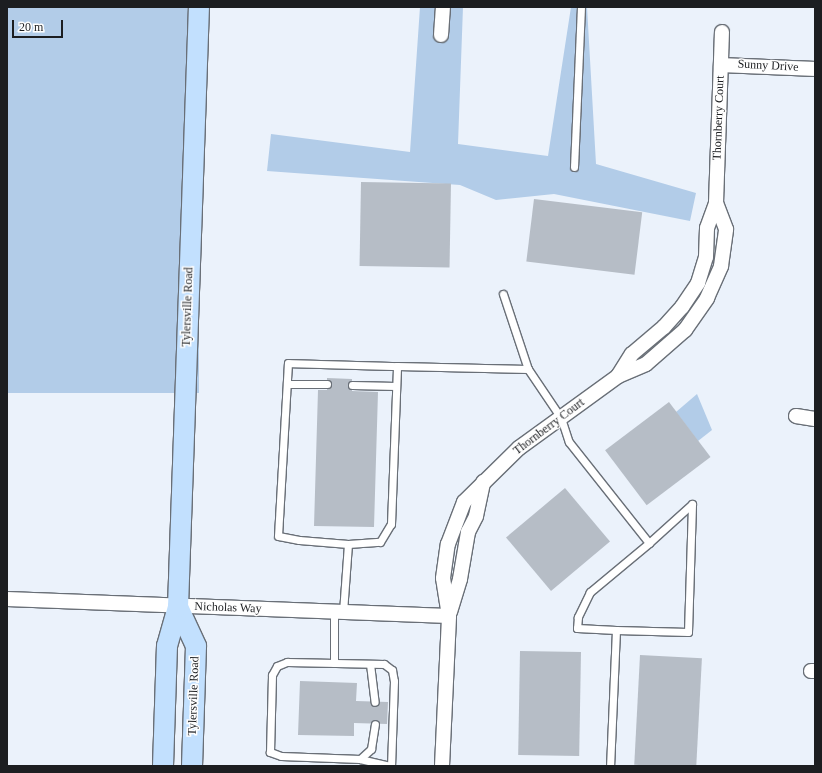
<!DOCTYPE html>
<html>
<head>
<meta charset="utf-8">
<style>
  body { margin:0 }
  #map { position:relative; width:822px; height:773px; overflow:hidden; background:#ebf2fb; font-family:Georgia,serif }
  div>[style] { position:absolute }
  .green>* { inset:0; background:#b2cce8; transform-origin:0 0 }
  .building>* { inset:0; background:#b6bdc6; transform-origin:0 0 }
  .roads { filter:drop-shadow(1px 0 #696f77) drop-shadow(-1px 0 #696f77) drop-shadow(0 1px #696f77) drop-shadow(0 -1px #696f77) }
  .service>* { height:7px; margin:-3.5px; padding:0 3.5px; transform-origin:3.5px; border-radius:3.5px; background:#fff }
  .minor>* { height:14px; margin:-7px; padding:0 7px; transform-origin:7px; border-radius:7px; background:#fff }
  .secondary>* { height:20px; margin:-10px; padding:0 10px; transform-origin:10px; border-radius:10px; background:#c2e0fe }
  span { translate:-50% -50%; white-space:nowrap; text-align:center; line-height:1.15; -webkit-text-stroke:3px #fefefe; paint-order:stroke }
  .street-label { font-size:12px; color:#1c1e21 }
  .frame { position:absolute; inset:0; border:8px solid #1c1e21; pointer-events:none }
  .scale { position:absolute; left:12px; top:20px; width:51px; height:18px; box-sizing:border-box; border:2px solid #1c1e21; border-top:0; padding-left:5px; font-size:12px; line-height:14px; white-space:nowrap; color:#1c1e21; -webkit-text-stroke:3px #fefefe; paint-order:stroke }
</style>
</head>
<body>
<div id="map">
  <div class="green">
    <div style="left:7px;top:7px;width:192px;height:386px"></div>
    <div style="clip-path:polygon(420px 7px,463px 7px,458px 144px,548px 156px,571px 7px,587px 7px,596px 164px,696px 193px,690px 221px,554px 194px,496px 200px,460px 185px,267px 171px,271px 134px,410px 152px)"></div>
    <div style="clip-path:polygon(697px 394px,712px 430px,698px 441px,676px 412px)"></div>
  </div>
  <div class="building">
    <div style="left:361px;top:182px;width:90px;height:84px;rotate:1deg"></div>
    <div style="left:534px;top:199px;width:109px;height:63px;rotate:7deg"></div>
    <div style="clip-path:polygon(327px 378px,352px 379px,352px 391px,378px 392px,374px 527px,314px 526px,318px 390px,327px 390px)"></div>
    <div style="left:669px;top:402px;width:69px;height:80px;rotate:53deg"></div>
    <div style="left:565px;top:488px;width:70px;height:77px;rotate:50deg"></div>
    <div style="left:520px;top:651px;width:61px;height:104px;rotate:1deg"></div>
    <div style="left:640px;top:655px;width:62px;height:110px;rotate:3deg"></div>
    <div style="clip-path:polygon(300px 681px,357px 683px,356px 701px,388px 702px,387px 724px,354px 723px,354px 736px,298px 735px)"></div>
  </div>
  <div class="roads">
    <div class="service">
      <div style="left:574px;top:167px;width:160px;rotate:-87.5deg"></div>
      <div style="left:503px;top:294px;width:79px;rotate:71.6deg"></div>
      <div style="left:287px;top:384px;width:40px"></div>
      <div style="left:352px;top:385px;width:44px;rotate:1.3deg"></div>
      <div style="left:348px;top:544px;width:49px;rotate:-175.3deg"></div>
      <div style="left:299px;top:540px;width:21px;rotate:-169deg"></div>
      <div style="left:278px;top:536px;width:173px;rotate:-86.7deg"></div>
      <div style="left:288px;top:363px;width:109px;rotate:1.6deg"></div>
      <div style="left:343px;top:612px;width:68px;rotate:-85.8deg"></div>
      <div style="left:348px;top:544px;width:32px;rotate:-4deg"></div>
      <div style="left:380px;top:542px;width:21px;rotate:-59deg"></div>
      <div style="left:391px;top:524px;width:158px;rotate:-87.8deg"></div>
      <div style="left:397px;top:366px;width:131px;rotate:1.3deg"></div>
      <div style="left:528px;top:369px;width:59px;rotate:56deg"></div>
      <div style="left:561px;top:418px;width:25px;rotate:72deg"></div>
      <div style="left:569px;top:442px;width:129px;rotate:51.6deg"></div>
      <div style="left:649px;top:543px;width:77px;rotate:140.3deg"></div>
      <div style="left:590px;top:592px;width:28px;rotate:116deg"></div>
      <div style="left:578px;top:617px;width:11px;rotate:95deg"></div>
      <div style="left:577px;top:628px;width:39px;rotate:3deg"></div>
      <div style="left:616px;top:630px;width:136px;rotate:92.5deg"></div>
      <div style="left:616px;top:630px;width:72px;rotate:1.6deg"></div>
      <div style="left:688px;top:632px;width:128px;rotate:-88.2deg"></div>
      <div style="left:692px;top:504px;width:58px;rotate:137.8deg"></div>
      <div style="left:334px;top:663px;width:51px;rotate:-90deg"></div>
      <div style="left:370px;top:664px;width:38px;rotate:83deg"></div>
      <div style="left:360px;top:759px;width:15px;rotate:-42deg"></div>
      <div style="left:371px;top:749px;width:25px;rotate:-81deg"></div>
      <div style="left:390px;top:766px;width:31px;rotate:-167deg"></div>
      <div style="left:360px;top:759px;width:79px;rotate:-177.8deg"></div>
      <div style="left:281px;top:756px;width:12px;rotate:-160deg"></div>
      <div style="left:270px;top:752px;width:77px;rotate:-88.5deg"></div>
      <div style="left:272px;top:675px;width:10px;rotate:-61deg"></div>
      <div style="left:277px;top:666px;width:11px;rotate:-22deg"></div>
      <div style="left:287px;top:662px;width:97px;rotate:1.2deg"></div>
      <div style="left:384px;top:664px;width:10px;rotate:37deg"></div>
      <div style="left:392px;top:670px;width:11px;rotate:80deg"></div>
      <div style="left:394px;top:681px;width:85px;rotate:92deg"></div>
    </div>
    <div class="minor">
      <div style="left:441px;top:35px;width:28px;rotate:-86deg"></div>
      <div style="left:721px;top:65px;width:94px;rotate:2.4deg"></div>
      <div style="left:618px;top:376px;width:26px;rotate:-58deg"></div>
      <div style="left:632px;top:354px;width:42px;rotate:-40.2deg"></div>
      <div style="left:664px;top:327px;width:27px;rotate:-48deg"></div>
      <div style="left:682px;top:307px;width:29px;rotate:-56deg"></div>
      <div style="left:698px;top:283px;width:27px;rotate:-73deg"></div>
      <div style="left:706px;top:257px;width:29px;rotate:-88deg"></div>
      <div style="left:707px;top:228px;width:27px;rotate:-70deg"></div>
      <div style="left:716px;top:203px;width:171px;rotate:-88deg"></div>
      <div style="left:796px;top:416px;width:19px;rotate:9deg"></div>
      <div style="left:7px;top:599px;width:442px;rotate:2.2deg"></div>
      <div style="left:450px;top:612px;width:34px;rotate:-73deg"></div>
      <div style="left:460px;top:579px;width:48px;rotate:-80.3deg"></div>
      <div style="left:468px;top:532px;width:18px;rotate:-63deg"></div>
      <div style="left:476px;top:516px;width:35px;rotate:-78deg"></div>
      <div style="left:811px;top:671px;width:4px"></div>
      <div style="left:442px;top:766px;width:150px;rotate:-87.3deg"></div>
      <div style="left:449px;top:616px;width:38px;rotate:-99deg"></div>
      <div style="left:443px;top:578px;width:34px;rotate:-82deg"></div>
      <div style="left:448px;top:544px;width:45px;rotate:-69.1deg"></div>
      <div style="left:464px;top:502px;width:77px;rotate:-44.5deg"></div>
      <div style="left:519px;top:448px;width:122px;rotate:-36deg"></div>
      <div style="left:618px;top:376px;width:30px;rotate:-23deg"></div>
      <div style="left:646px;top:364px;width:52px;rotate:-41.1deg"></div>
      <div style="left:685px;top:330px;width:39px;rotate:-55deg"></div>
      <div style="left:707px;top:298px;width:35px;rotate:-66deg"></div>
      <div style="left:721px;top:266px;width:37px;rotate:-82deg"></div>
      <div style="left:726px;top:229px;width:28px;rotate:-111deg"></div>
    </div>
    <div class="secondary">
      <div style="left:178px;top:607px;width:43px;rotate:65.2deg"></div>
      <div style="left:196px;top:646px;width:120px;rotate:91.9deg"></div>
      <div style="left:163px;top:766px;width:120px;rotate:-88.1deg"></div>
      <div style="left:167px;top:646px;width:41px;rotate:-74.2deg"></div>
      <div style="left:178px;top:607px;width:600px;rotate:-88deg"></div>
    </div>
  </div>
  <div class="street-label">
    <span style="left:768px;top:66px;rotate:3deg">Sunny Drive</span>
    <span style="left:719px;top:118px;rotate:-88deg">Thornberry Court</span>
    <span style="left:188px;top:307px;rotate:-88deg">Tylersville Road</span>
    <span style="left:549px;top:427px;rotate:-37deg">Thornberry Court</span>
    <span style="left:228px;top:608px;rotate:2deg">Nicholas Way</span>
    <span style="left:194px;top:696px;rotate:-88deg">Tylersville Road</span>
  </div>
  <div class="frame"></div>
  <div class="scale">20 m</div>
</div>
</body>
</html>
